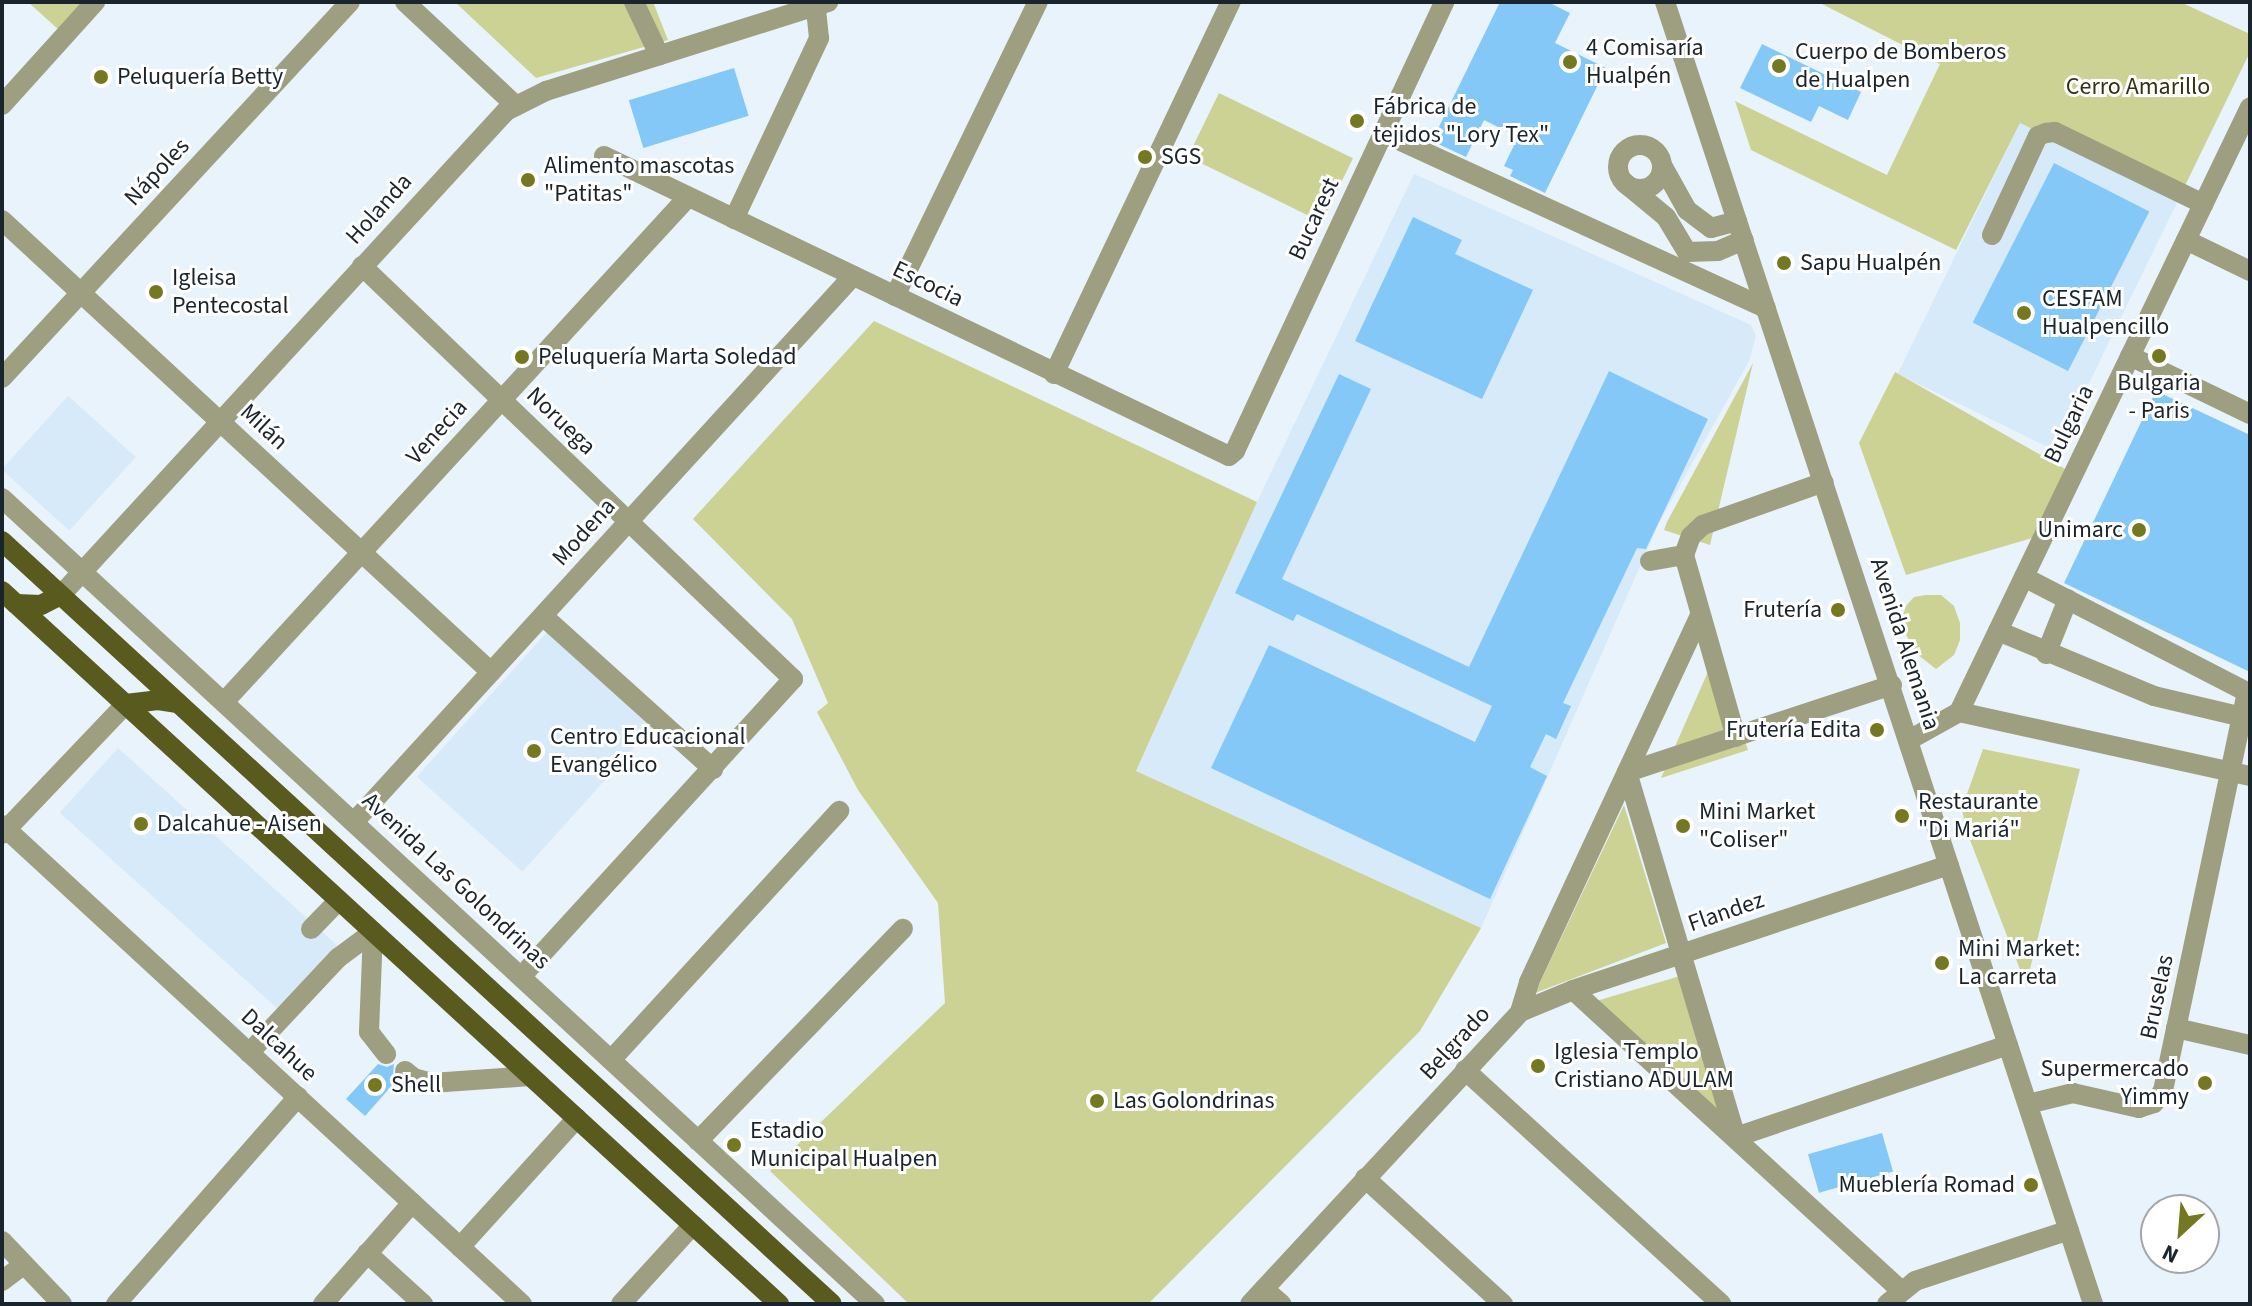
<!DOCTYPE html>
<html>
<head>
<meta charset="utf-8">
<style>
  body { margin:0 }
  #map { position:relative; width:2252px; height:1306px; overflow:hidden; background:#e8f3fb; font-family:"Source Sans 3",sans-serif }
  div>[style] { position:absolute }
  .built>* { inset:0; background:#d6eaf9; transform-origin:0 0 }
  .green>* { inset:0; background:#ccd194; transform-origin:0 0 }
  .building>* { inset:0; background:#83c8f7; transform-origin:0 0 }
  .minor>* { height:20px; margin:-10px; padding:0 10px; transform-origin:10px; border-radius:10px; background:#9d9f80 }
  .minor>.ring { margin:-10px; padding:0; box-sizing:content-box; background:none; border:20px solid #9d9f80; border-radius:50% }
  .major>* { height:20px; margin:-10px; padding:0 10px; transform-origin:10px; border-radius:10px; background:#595b1e }
  .dots>* { width:22px; height:22px; translate:-50% -50%; box-sizing:border-box; border:4px solid #fff; border-radius:50% }
  span { translate:-50% -50%; white-space:nowrap; text-align:center; line-height:1.15; -webkit-text-stroke:6px #fff; paint-order:stroke }
  .poi-label { font-size:24px; color:#1a242c }
  .left { translate:0 -50%; text-align:left }
  .right { translate:-100% -50%; text-align:right }
  .park-label { font-size:24px; color:#323312 }
  .street-label { font-size:24px; color:#1a242c }
  .frame { position:absolute; inset:0; border:4px solid #1a242c; pointer-events:none }
  .north { position:absolute; left:2140px; top:1194px; width:80px; height:80px; box-sizing:border-box; background:#fff; border:2px solid #a3a7ab; border-radius:50%; rotate:206deg; font-size:22px; font-weight:700; line-height:32px; text-align:center; color:#1a242c }
  .north::after { content:''; display:block; margin:auto; width:28px; height:36px; background:#747820; clip-path:polygon(50% 0,100% 100%,50% 72%,0 100%) }
</style>
</head>
<body>
<div id="map">
  <div class="built">
    <div style="left:2020px;top:123px;width:176px;height:279px;rotate:26deg"></div>
    <div style="clip-path:polygon(1414px 174px,1751px 325px,1756px 336px,1749px 361px,1659px 523px,1481px 928px,1136px 771px,1257px 502px)"></div>
    <div style="left:68px;top:396px;width:91px;height:99px;rotate:42deg"></div>
    <div style="left:548px;top:631px;width:142px;height:196px;rotate:42deg"></div>
    <div style="left:118px;top:748px;width:295px;height:87px;rotate:42deg"></div>
  </div>
  <div class="green">
    <div style="clip-path:polygon(28px 2px,85px 2px,59px 30px)"></div>
    <div style="clip-path:polygon(455px 2px,653px 2px,668px 40px,536px 78px)"></div>
    <div style="clip-path:polygon(1818px 2px,2180px 2px,2250px 34px,2250px 52px,2178px 200px,2020px 123px,1956px 250px,1751px 150px,1735px 101px,1887px 175px,1940px 64px)"></div>
    <div style="left:1219px;top:93px;width:149px;height:71px;rotate:26deg"></div>
    <div style="clip-path:polygon(874px 321px,1257px 502px,1136px 771px,1481px 928px,1420px 1031px,1148px 1304px,909px 1304px,770px 1171px,945px 1003px,938px 903px,858px 790px,817px 712px,828px 703px,792px 619px,693px 519px)"></div>
    <div style="clip-path:polygon(1753px 363px,1710px 545px,1664px 530px,1667px 522px)"></div>
    <div style="clip-path:polygon(1895px 372px,2074px 474px,2046px 534px,1906px 575px,1859px 443px)"></div>
    <div style="clip-path:polygon(1926px 595px,1941px 595px,1954px 606px,1960px 623px,1960px 640px,1954px 655px,1936px 669px,1913px 651px,1901px 621px,1906px 606px,1914px 597px)"></div>
    <div style="clip-path:polygon(1715px 656px,1748px 750px,1661px 778px)"></div>
    <div style="clip-path:polygon(1983px 749px,2080px 769px,2026px 985px,1965px 827px,1962px 808px)"></div>
    <div style="clip-path:polygon(1624px 805px,1666px 943px,1535px 993px)"></div>
    <div style="clip-path:polygon(1680px 976px,1720px 1115px,1593px 1002px)"></div>
  </div>
  <div class="building">
    <div style="clip-path:polygon(1500px 2px,1548px 2px,1570px 13px,1555px 43px,1606px 68px,1545px 193px,1510px 176px,1513px 170px,1504px 166px,1518px 137px,1484px 120px,1466px 157px,1432px 141px)"></div>
    <div style="clip-path:polygon(1762px 44px,1861px 92px,1848px 120px,1819px 106px,1811px 122px,1740px 88px)"></div>
    <div style="left:734px;top:68px;width:50px;height:110px;rotate:73deg"></div>
    <div style="left:2054px;top:163px;width:107px;height:179px;rotate:27deg"></div>
    <div style="clip-path:polygon(1413px 217px,1462px 240px,1455px 254px,1533px 290px,1482px 399px,1355px 341px)"></div>
    <div style="clip-path:polygon(1609px 371px,1708px 419px,1646px 549px,1637px 548px,1563px 703px,1571px 706px,1556px 739px,1546px 734px,1530px 767px,1547px 776px,1490px 899px,1211px 768px,1269px 645px,1475px 742px,1492px 706px,1297px 614px,1293px 621px,1235px 593px,1339px 374px,1371px 389px,1282px 579px,1469px 667px)"></div>
    <div style="clip-path:polygon(2156px 391px,2250px 435px,2250px 672px,2064px 583px)"></div>
    <div style="clip-path:polygon(378px 1064px,387px 1067px,394px 1064px,393px 1075px,396px 1081px,365px 1116px,346px 1099px)"></div>
    <div style="left:1882px;top:1133px;width:40px;height:77px;rotate:74deg"></div>
  </div>
  <div class="minor">
    <div style="left:405px;top:2px;width:151px;rotate:43.1deg"></div>
    <div style="left:634px;top:2px;width:59px;rotate:64.7deg"></div>
    <div style="left:1665px;top:2px;width:1371px;rotate:71.8deg"></div>
    <div style="left:2px;top:105px;width:139px;rotate:-47.9deg"></div>
    <div style="left:1383px;top:133px;width:421px;rotate:24.6deg"></div>
    <div class="ring" style="left:1618px;top:145px;width:24px;height:24px"></div>
    <div style="left:604px;top:156px;width:693px;rotate:25.64deg"></div>
    <div style="left:1229px;top:456px;width:8px;rotate:-40deg"></div>
    <div style="left:1235px;top:451px;width:495px;rotate:-65deg"></div>
    <div style="left:1662px;top:165px;width:51px;rotate:60.9deg"></div>
    <div style="left:1687px;top:210px;width:30px;rotate:37deg"></div>
    <div style="left:1711px;top:228px;width:27px;rotate:-15deg"></div>
    <div style="left:1625px;top:183px;width:53px;rotate:39.7deg"></div>
    <div style="left:1666px;top:217px;width:41px;rotate:59deg"></div>
    <div style="left:1687px;top:252px;width:31px;rotate:-2deg"></div>
    <div style="left:1718px;top:251px;width:28px;rotate:-23deg"></div>
    <div style="left:734px;top:219px;width:200px;rotate:-64.8deg"></div>
    <div style="left:819px;top:38px;width:36px;rotate:-96deg"></div>
    <div style="left:2px;top:220px;width:666px;rotate:42.75deg"></div>
    <div style="left:1992px;top:235px;width:109px;rotate:-65.1deg"></div>
    <div style="left:2038px;top:136px;width:9px;rotate:-21deg"></div>
    <div style="left:2046px;top:133px;width:9px;rotate:-6deg"></div>
    <div style="left:2055px;top:132px;width:165px;rotate:25.9deg"></div>
    <div style="left:2186px;top:240px;width:71px;rotate:25.8deg"></div>
    <div style="left:362px;top:266px;width:597px;rotate:43.78deg"></div>
    <div style="left:793px;top:679px;width:403px;rotate:132.4deg"></div>
    <div style="left:895px;top:296px;width:327px;rotate:-64.1deg"></div>
    <div style="left:2130px;top:356px;width:133px;rotate:25.8deg"></div>
    <div style="left:1054px;top:374px;width:412px;rotate:-64.6deg"></div>
    <div style="left:2px;top:378px;width:512px;rotate:-47.21deg"></div>
    <div style="left:2px;top:498px;width:1188px;rotate:42.71deg"></div>
    <div style="left:1684px;top:555px;width:20px;rotate:-70deg"></div>
    <div style="left:1691px;top:536px;width:16px;rotate:-43deg"></div>
    <div style="left:1703px;top:525px;width:128px;rotate:-19.6deg"></div>
    <div style="left:1650px;top:561px;width:35px;rotate:-10deg"></div>
    <div style="left:1684px;top:555px;width:189px;rotate:74.1deg"></div>
    <div style="left:2024px;top:577px;width:251px;rotate:27.3deg"></div>
    <div style="left:2247px;top:692px;width:408px;rotate:101.9deg"></div>
    <div style="left:2163px;top:1091px;width:15px;rotate:127deg"></div>
    <div style="left:2154px;top:1103px;width:16px;rotate:162deg"></div>
    <div style="left:2139px;top:1108px;width:68px;rotate:-167.2deg"></div>
    <div style="left:2073px;top:1093px;width:46px;rotate:166.3deg"></div>
    <div style="left:61px;top:595px;width:657px;rotate:-47.4deg"></div>
    <div style="left:506px;top:111px;width:45px;rotate:-26.6deg"></div>
    <div style="left:546px;top:91px;width:296px;rotate:-17.5deg"></div>
    <div style="left:543px;top:616px;width:229px;rotate:42deg"></div>
    <div style="left:1998px;top:631px;width:169px;rotate:22.6deg"></div>
    <div style="left:2154px;top:696px;width:91px;rotate:13.3deg"></div>
    <div style="left:2046px;top:654px;width:59px;rotate:-68.2deg"></div>
    <div style="left:1892px;top:685px;width:279px;rotate:161.8deg"></div>
    <div style="left:1627px;top:772px;width:381px;rotate:73.4deg"></div>
    <div style="left:1736px;top:1137px;width:287px;rotate:-18.7deg"></div>
    <div style="left:224px;top:702px;width:686px;rotate:-47.42deg"></div>
    <div style="left:1959px;top:712px;width:298px;rotate:12.4deg"></div>
    <div style="left:1909px;top:740px;width:57px;rotate:-29.2deg"></div>
    <div style="left:1959px;top:712px;width:671px;rotate:-64.31deg"></div>
    <div style="left:354px;top:822px;width:740px;rotate:-47.58deg"></div>
    <div style="left:2px;top:825px;width:707px;rotate:42.65deg"></div>
    <div style="left:2px;top:834px;width:180px;rotate:-46.4deg"></div>
    <div style="left:311px;top:929px;width:40px;rotate:-46deg"></div>
    <div style="left:373px;top:932px;width:100px;rotate:92.3deg"></div>
    <div style="left:369px;top:1032px;width:28px;rotate:52deg"></div>
    <div style="left:1573px;top:990px;width:444px;rotate:42.5deg"></div>
    <div style="left:1520px;top:1012px;width:31px;rotate:-73deg"></div>
    <div style="left:1529px;top:982px;width:405px;rotate:-65deg"></div>
    <div style="left:2176px;top:1028px;width:76px;rotate:12.9deg"></div>
    <div style="left:249px;top:1053px;width:130px;rotate:-46.9deg"></div>
    <div style="left:338px;top:958px;width:44px;rotate:-36.6deg"></div>
    <div style="left:611px;top:1060px;width:338px;rotate:-47.5deg"></div>
    <div style="left:1465px;top:1070px;width:347px;rotate:42.4deg"></div>
    <div style="left:405px;top:1071px;width:11px;rotate:38deg"></div>
    <div style="left:414px;top:1078px;width:18px;rotate:16deg"></div>
    <div style="left:431px;top:1083px;width:99px;rotate:-4deg"></div>
    <div style="left:698px;top:1141px;width:295px;rotate:-46deg"></div>
    <div style="left:1365px;top:1178px;width:187px;rotate:42.4deg"></div>
    <div style="left:2px;top:1241px;width:87px;rotate:46.4deg"></div>
    <div style="left:460px;top:1247px;width:174px;rotate:-47.8deg"></div>
    <div style="left:367px;top:1253px;width:76px;rotate:42.3deg"></div>
    <div style="left:2px;top:1281px;width:26px;rotate:-37deg"></div>
    <div style="left:1264px;top:1289px;width:23px;rotate:41deg"></div>
    <div style="left:116px;top:1304px;width:276px;rotate:-48.7deg"></div>
    <div style="left:323px;top:1304px;width:135px;rotate:-48.6deg"></div>
    <div style="left:621px;top:1304px;width:107px;rotate:-47.7deg"></div>
    <div style="left:1250px;top:1304px;width:398px;rotate:-47.2deg"></div>
    <div style="left:1520px;top:1012px;width:57px;rotate:-22.5deg"></div>
    <div style="left:1573px;top:990px;width:396px;rotate:-18.4deg"></div>
    <div style="left:1887px;top:1304px;width:36px;rotate:-39deg"></div>
    <div style="left:1915px;top:1281px;width:162px;rotate:-18.3deg"></div>
  </div>
  <div class="major">
    <div style="left:2px;top:541px;width:1127px;rotate:42.59deg"></div>
    <div style="left:2px;top:591px;width:1055px;rotate:42.54deg"></div>
    <div style="left:16px;top:604px;width:25px;rotate:2deg"></div>
    <div style="left:41px;top:605px;width:22px;rotate:-27deg"></div>
    <div style="left:126px;top:704px;width:32px;rotate:-7deg"></div>
    <div style="left:158px;top:700px;width:20px;rotate:9deg"></div>
  </div>
  <div class="dots">
    <div style="left:1570px;top:62px;background:#747820"></div>
    <div style="left:1779px;top:66px;background:#747820"></div>
    <div style="left:101px;top:77px;background:#747820"></div>
    <div style="left:1357px;top:121px;background:#747820"></div>
    <div style="left:1145px;top:157px;background:#747820"></div>
    <div style="left:528px;top:180px;background:#747820"></div>
    <div style="left:1784px;top:263px;background:#747820"></div>
    <div style="left:156px;top:292px;background:#747820"></div>
    <div style="left:2024px;top:313px;background:#747820"></div>
    <div style="left:2159px;top:356px;background:#747820"></div>
    <div style="left:522px;top:357px;background:#747820"></div>
    <div style="left:2139px;top:530px;background:#747820"></div>
    <div style="left:1838px;top:610px;background:#747820"></div>
    <div style="left:1877px;top:730px;background:#747820"></div>
    <div style="left:534px;top:751px;background:#747820"></div>
    <div style="left:1902px;top:816px;background:#747820"></div>
    <div style="left:141px;top:824px;background:#747820"></div>
    <div style="left:1683px;top:826px;background:#747820"></div>
    <div style="left:1942px;top:963px;background:#747820"></div>
    <div style="left:1538px;top:1066px;background:#747820"></div>
    <div style="left:2205px;top:1083px;background:#747820"></div>
    <div style="left:375px;top:1085px;background:#747820"></div>
    <div style="left:1097px;top:1101px;background:#747820"></div>
    <div style="left:734px;top:1145px;background:#747820"></div>
    <div style="left:2031px;top:1185px;background:#747820"></div>
  </div>
  <div class="poi-label">
    <span class="left" style="left:1586px;top:62px">4 Comisaría<br>Hualpén</span>
    <span class="left" style="left:1795px;top:66px">Cuerpo de Bomberos<br>de Hualpen</span>
    <span class="left" style="left:117px;top:77px">Peluquería Betty</span>
    <span class="left" style="left:1373px;top:121px">Fábrica de<br>tejidos "Lory Tex"</span>
    <span class="left" style="left:1161px;top:157px">SGS</span>
    <span class="left" style="left:544px;top:180px">Alimento mascotas<br>"Patitas"</span>
    <span class="left" style="left:1800px;top:263px">Sapu Hualpén</span>
    <span class="left" style="left:172px;top:292px">Igleisa<br>Pentecostal</span>
    <span class="left" style="left:2042px;top:313px">CESFAM<br>Hualpencillo</span>
    <span class="left" style="left:538px;top:357px">Peluquería Marta Soledad</span>
    <span style="left:2159px;top:397px">Bulgaria<br>- Paris</span>
    <span class="right" style="left:2123px;top:530px">Unimarc</span>
    <span class="right" style="left:1822px;top:610px">Frutería</span>
    <span class="right" style="left:1861px;top:730px">Frutería Edita</span>
    <span class="left" style="left:550px;top:751px">Centro Educacional<br>Evangélico</span>
    <span class="left" style="left:1918px;top:816px">Restaurante<br>"Di Mariá"</span>
    <span class="left" style="left:1699px;top:826px">Mini Market<br>"Coliser"</span>
    <span class="left" style="left:157px;top:824px">Dalcahue - Aisen</span>
    <span class="left" style="left:1958px;top:963px">Mini Market:<br>La carreta</span>
    <span class="left" style="left:1554px;top:1066px">Iglesia Templo<br>Cristiano ADULAM</span>
    <span class="right" style="left:2189px;top:1083px">Supermercado<br>Yimmy</span>
    <span class="left" style="left:391px;top:1085px">Shell</span>
    <span class="left" style="left:1113px;top:1101px">Las Golondrinas</span>
    <span class="left" style="left:750px;top:1145px">Estadio<br>Municipal Hualpen</span>
    <span class="right" style="left:2015px;top:1185px">Mueblería Romad</span>
  </div>
  <div class="park-label">
    <span style="left:2138px;top:87px">Cerro Amarillo</span>
  </div>
  <div class="street-label">
    <span style="left:157px;top:172px;rotate:-47deg">Nápoles</span>
    <span style="left:379px;top:209px;rotate:-48deg">Holanda</span>
    <span style="left:1314px;top:219px;rotate:-65deg">Bucarest</span>
    <span style="left:928px;top:284px;rotate:26deg">Escocia</span>
    <span style="left:561px;top:421px;rotate:44deg">Noruega</span>
    <span style="left:2069px;top:424px;rotate:-64deg">Bulgaria</span>
    <span style="left:264px;top:427px;rotate:43deg">Milán</span>
    <span style="left:437px;top:432px;rotate:-48deg">Venecia</span>
    <span style="left:584px;top:532px;rotate:-48deg">Modena</span>
    <span style="left:1905px;top:644px;rotate:72deg">Avenida Alemania</span>
    <span style="left:456px;top:881px;rotate:43deg">Avenida Las Golondrinas</span>
    <span style="left:1726px;top:912px;rotate:-19deg">Flandez</span>
    <span style="left:2157px;top:997px;rotate:-78deg">Bruselas</span>
    <span style="left:1455px;top:1043px;rotate:-47deg">Belgrado</span>
    <span style="left:279px;top:1045px;rotate:43deg">Dalcahue</span>
  </div>
  <div class="frame"></div>
  <div class="north">N</div>
</div>
</body>
</html>
